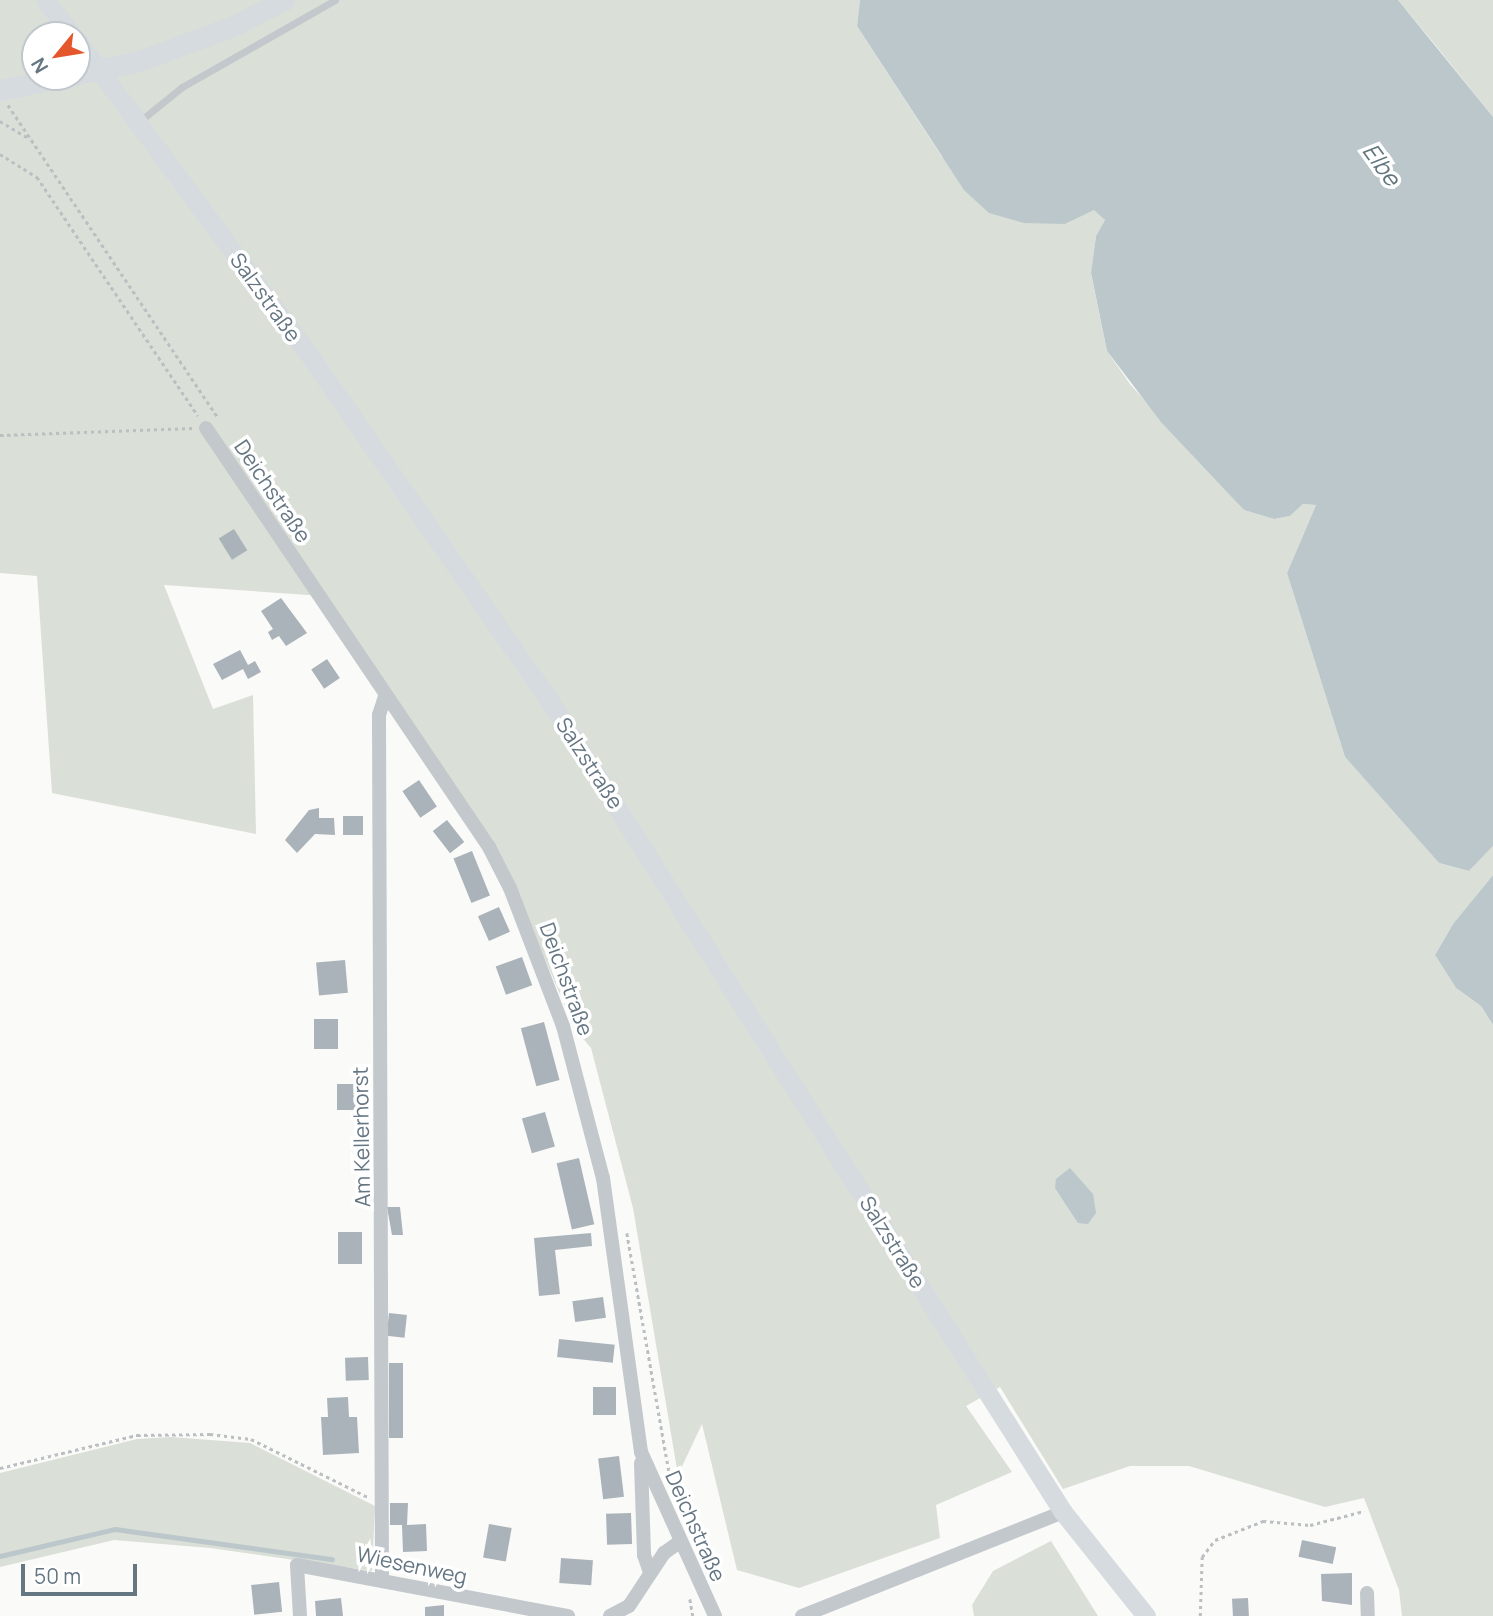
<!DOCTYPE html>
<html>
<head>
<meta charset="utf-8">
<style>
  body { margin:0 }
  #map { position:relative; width:1493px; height:1616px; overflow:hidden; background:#fafaf8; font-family:Manrope,sans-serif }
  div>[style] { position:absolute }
  .green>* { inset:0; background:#dadfd7 }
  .water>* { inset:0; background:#bbc7cb }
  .stream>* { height:4.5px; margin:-2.25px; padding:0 2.25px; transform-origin:2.25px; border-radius:2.25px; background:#bbc7cb }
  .building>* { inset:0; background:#aab3b9; transform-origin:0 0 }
  .path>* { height:2.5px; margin-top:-1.25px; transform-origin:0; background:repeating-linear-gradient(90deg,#bbbfc2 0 3.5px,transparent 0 7px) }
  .lane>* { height:7px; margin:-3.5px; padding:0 3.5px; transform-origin:3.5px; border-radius:3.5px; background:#c3c8cc }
  .street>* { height:14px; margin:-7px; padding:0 7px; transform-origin:7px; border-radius:7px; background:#c3c8cc }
  .secondary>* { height:19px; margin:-9.5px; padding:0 9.5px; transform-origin:9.5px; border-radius:9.5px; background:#d6dbdf }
  .primary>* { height:21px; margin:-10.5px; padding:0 10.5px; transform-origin:10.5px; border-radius:10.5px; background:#d6dbdf }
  span { translate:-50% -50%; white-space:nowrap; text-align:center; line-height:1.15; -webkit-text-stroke:7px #fff; paint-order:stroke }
  .street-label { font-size:21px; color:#657683 }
  .water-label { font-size:23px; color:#60757c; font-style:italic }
  .north { position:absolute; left:21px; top:21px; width:70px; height:70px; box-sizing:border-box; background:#fff; border:2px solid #c1c8cd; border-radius:50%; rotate:240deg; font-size:19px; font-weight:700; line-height:28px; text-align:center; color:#657683 }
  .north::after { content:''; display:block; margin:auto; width:24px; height:32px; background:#e4572e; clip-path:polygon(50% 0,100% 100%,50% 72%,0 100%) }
  .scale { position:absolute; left:21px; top:1564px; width:116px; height:32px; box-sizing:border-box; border:4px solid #657683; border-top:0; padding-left:9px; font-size:21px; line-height:24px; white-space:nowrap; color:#657683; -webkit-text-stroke:5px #fff; paint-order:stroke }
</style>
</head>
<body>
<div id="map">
  <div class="green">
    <div style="clip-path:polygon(evenodd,0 0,860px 0,857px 26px,942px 157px,1065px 224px,1095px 209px,1105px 220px,1096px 236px,1091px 274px,1107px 351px,1130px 384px,1244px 510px,1274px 519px,1290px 516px,1303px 504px,1316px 505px,1287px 573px,1345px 757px,1439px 863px,1469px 871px,1493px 846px,1493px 875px,1453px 924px,1435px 955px,1456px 988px,1481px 1006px,1493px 1025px,1493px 1616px,1402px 1616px,1399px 1590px,1364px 1498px,1325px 1507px,1189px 1466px,1130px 1466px,1063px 1489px,1000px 1387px,966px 1406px,1012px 1472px,936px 1505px,940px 1538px,799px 1588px,737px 1570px,702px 1424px,678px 1475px,633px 1208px,591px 1048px,575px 1029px,516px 892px,323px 596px,164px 585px,213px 709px,253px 695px,256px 834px,52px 793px,37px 576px,0 573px,0 0,35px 35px,77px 35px,77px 77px,35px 77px,35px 35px)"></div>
    <div style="clip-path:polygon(1398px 0,1493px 0,1493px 117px,1437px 47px)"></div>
    <div style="clip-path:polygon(171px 1437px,250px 1443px,375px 1506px,372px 1571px,210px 1548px,114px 1540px,0 1567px,0 1473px,137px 1439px)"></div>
    <div style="clip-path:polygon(1051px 1541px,1098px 1616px,974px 1616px,972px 1605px,993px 1571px)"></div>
  </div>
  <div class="water">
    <div style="clip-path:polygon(860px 0,1398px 0,1493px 117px,1493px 846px,1469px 871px,1439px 863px,1345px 757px,1287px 573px,1316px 505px,1303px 504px,1290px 516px,1274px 519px,1244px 510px,1161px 422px,1107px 351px,1091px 273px,1096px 236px,1105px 220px,1094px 210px,1065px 224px,1024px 223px,989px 213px,964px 190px,857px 26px)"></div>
    <div style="clip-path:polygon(1493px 875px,1493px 1025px,1481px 1006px,1456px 988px,1435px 955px,1453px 924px)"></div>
    <div style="clip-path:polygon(1070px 1168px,1093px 1194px,1096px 1213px,1088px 1224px,1078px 1223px,1055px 1188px,1056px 1179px)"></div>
  </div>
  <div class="stream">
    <div style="left:0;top:1556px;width:118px;rotate:-13.2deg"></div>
    <div style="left:115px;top:1529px;width:219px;rotate:7.9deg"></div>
  </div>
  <div class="building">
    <div style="left:234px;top:529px;width:25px;height:18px;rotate:58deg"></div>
    <div style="clip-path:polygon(281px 598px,307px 633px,286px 646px,279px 636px,272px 640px,268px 632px,273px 629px,261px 611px)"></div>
    <div style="clip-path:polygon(240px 650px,248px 665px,255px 661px,261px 672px,248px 679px,243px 669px,222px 680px,213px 664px)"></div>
    <div style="left:327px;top:659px;width:23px;height:19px;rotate:56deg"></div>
    <div style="left:419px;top:780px;width:32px;height:20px;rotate:56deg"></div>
    <div style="clip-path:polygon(319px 808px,319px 818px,334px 818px,335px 835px,315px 834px,297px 853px,285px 840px,309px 810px)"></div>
    <div style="left:343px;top:816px;width:20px;height:19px"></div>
    <div style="left:447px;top:820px;width:28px;height:18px;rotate:52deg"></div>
    <div style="left:472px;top:851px;width:48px;height:20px;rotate:68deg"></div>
    <div style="left:499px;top:907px;width:27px;height:23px;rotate:66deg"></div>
    <div style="left:522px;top:957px;width:30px;height:28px;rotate:70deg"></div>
    <div style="left:345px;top:960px;width:33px;height:29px;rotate:85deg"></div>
    <div style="left:314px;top:1019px;width:24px;height:30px"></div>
    <div style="left:544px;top:1022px;width:60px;height:24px;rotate:75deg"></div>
    <div style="left:337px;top:1084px;width:23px;height:26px"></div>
    <div style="left:545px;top:1112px;width:36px;height:24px;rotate:74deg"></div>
    <div style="left:579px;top:1158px;width:68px;height:23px;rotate:77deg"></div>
    <div style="clip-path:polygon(387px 1207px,400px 1207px,403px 1235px,392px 1235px)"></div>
    <div style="left:338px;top:1232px;width:24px;height:32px"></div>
    <div style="clip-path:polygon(591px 1233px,592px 1246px,555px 1250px,560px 1294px,539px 1296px,534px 1238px)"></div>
    <div style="left:603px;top:1297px;width:21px;height:31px;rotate:82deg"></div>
    <div style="left:389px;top:1313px;width:18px;height:23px;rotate:6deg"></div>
    <div style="left:559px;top:1339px;width:56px;height:18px;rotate:6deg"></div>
    <div style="left:368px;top:1357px;width:23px;height:23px;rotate:88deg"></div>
    <div style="left:389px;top:1363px;width:14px;height:75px"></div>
    <div style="left:593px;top:1387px;width:23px;height:28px"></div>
    <div style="clip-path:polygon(348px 1397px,349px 1417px,357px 1417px,359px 1453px,323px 1455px,321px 1417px,328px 1417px,327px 1398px)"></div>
    <div style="left:619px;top:1456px;width:41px;height:21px;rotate:83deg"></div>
    <div style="clip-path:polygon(390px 1503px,408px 1503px,407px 1525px,426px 1524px,427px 1551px,403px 1552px,402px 1525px,390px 1525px)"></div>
    <div style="left:631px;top:1513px;width:31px;height:25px;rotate:88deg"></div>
    <div style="left:489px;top:1524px;width:23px;height:34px;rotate:10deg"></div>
    <div style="left:1302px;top:1540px;width:35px;height:17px;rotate:12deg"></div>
    <div style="left:561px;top:1558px;width:32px;height:25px;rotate:4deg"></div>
    <div style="clip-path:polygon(1352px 1573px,1352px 1605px,1322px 1601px,1321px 1574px)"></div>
    <div style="left:279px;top:1582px;width:30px;height:28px;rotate:84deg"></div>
    <div style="clip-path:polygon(341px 1598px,343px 1616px,316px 1616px,315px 1601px)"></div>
    <div style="left:1248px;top:1598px;width:18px;height:16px;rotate:87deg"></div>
    <div style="clip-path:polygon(444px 1605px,444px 1616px,425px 1616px,425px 1607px)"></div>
  </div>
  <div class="path">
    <div style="left:8px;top:105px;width:378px;rotate:56.1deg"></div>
    <div style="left:0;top:121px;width:35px;rotate:31deg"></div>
    <div style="left:0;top:154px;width:44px;rotate:31.9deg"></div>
    <div style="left:37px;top:177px;width:288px;rotate:56deg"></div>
    <div style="left:0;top:435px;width:193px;rotate:-2.1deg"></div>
    <div style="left:627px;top:1233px;width:249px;rotate:80deg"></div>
    <div style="left:0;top:1468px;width:141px;rotate:-13.5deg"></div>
    <div style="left:137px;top:1435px;width:73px;rotate:-0.8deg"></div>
    <div style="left:210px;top:1434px;width:41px;rotate:7deg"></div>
    <div style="left:251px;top:1439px;width:131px;rotate:26.4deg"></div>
    <div style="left:690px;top:1599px;width:17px;rotate:80deg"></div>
    <div style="left:1200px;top:1616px;width:59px;rotate:-88.1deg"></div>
    <div style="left:1202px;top:1557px;width:21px;rotate:-53deg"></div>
    <div style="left:1215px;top:1540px;width:52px;rotate:-21.6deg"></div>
    <div style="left:1263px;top:1521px;width:47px;rotate:4.9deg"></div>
    <div style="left:1310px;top:1525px;width:56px;rotate:-14.5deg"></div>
  </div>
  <div class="lane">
    <div style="left:140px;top:121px;width:54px;rotate:-39deg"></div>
    <div style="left:182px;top:87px;width:176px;rotate:-29.6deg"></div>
  </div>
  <div class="street">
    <div style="left:206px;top:428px;width:506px;rotate:55.96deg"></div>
    <div style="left:489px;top:847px;width:46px;rotate:62.9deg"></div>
    <div style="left:510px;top:888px;width:148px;rotate:69deg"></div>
    <div style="left:563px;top:1026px;width:157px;rotate:75.3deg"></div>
    <div style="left:603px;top:1178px;width:277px;rotate:82.1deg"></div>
    <div style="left:641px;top:1452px;width:180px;rotate:65.7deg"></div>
    <div style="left:641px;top:1463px;width:92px;rotate:88.1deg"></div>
    <div style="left:644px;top:1555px;width:18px;rotate:71deg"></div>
    <div style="left:382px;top:1579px;width:864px;rotate:-90.2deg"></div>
    <div style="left:379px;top:715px;width:20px;rotate:-72deg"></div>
    <div style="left:1367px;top:1593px;width:23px;rotate:88deg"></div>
    <div style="left:300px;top:1616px;width:51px;rotate:-93.4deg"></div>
    <div style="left:297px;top:1565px;width:276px;rotate:10.7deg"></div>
    <div style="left:610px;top:1616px;width:21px;rotate:-28deg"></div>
    <div style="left:629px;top:1606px;width:64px;rotate:-56.6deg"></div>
    <div style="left:664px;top:1553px;width:19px;rotate:-35deg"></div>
    <div style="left:802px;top:1616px;width:281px;rotate:-21.7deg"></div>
  </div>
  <div class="secondary">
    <div style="left:45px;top:0;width:45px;rotate:51.3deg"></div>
    <div style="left:77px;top:40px;width:400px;rotate:53.6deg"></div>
    <div style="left:314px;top:362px;width:408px;rotate:55.2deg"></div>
    <div style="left:547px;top:697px;width:965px;rotate:57.66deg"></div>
    <div style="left:1063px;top:1512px;width:133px;rotate:51.4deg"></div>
  </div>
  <div class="primary">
    <div style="left:0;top:90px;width:139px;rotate:-11.6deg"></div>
    <div style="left:136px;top:62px;width:101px;rotate:-20.2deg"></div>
    <div style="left:231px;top:27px;width:59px;rotate:-27deg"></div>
  </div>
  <div class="street-label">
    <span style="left:266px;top:297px;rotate:54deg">Salzstraße</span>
    <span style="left:273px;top:491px;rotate:56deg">Deichstraße</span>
    <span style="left:590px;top:763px;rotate:57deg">Salzstraße</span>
    <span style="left:567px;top:979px;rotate:70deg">Deichstraße</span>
    <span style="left:361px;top:1137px;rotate:-91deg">Am Kellerhorst</span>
    <span style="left:893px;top:1242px;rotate:58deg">Salzstraße</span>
    <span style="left:696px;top:1526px;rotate:66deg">Deichstraße</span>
    <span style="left:412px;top:1565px;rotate:12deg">Wiesenweg</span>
  </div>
  <div class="water-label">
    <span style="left:1382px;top:164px;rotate:54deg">Elbe</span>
  </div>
  <div class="north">N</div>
  <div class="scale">50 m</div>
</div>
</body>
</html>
